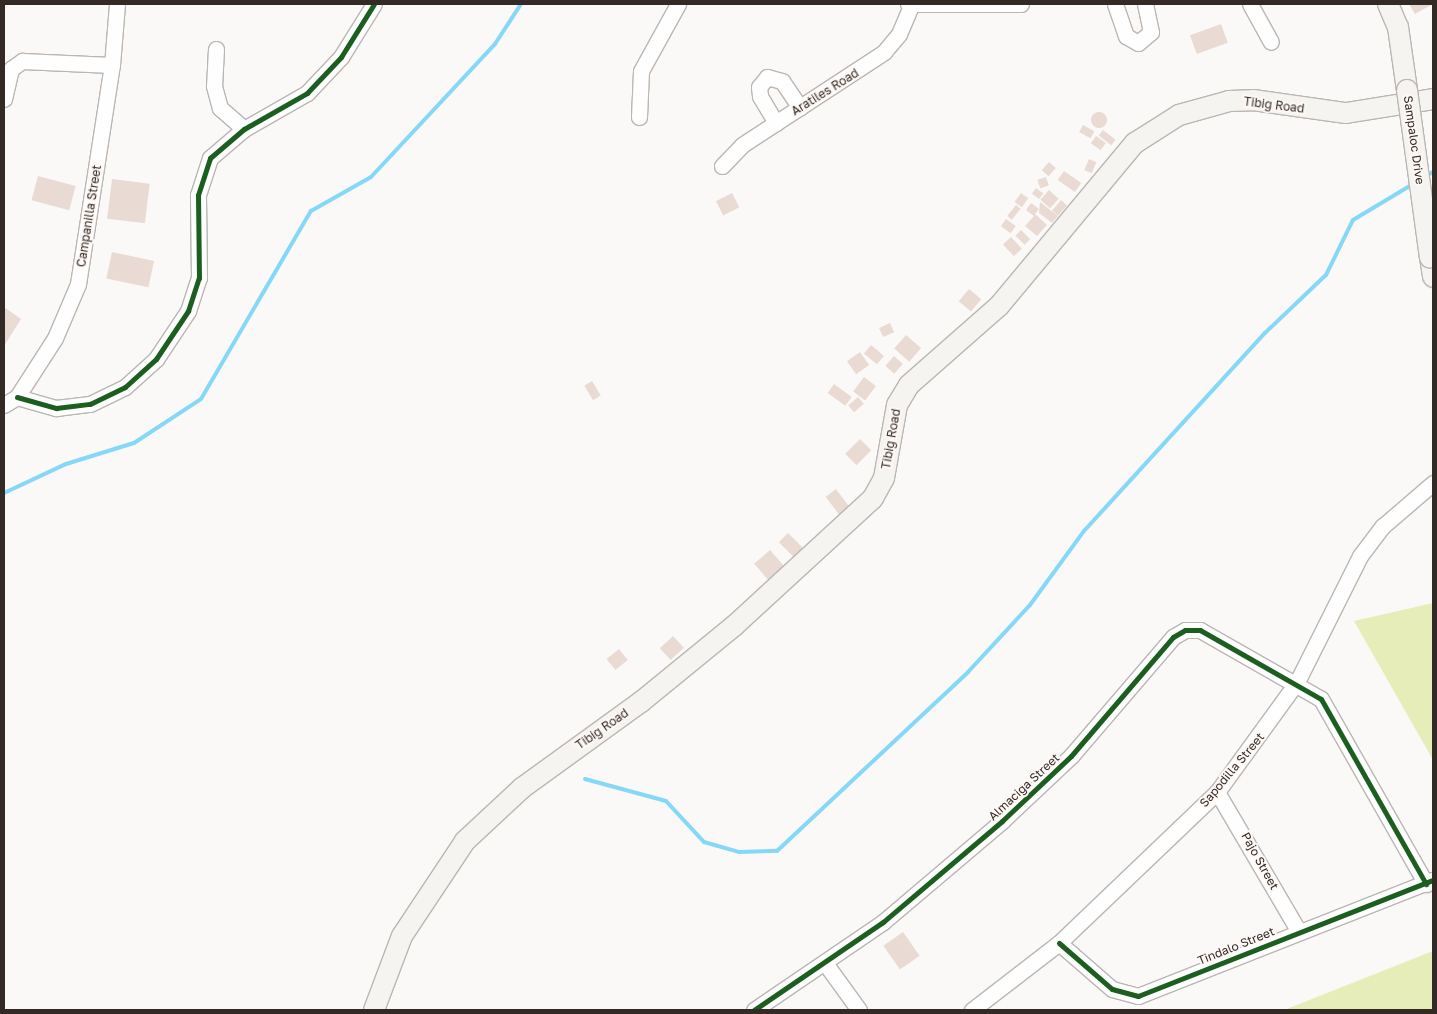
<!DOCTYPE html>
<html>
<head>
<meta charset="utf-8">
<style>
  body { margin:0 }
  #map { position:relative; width:1437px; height:1014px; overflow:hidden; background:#fbf9f7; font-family:"Golos Text",sans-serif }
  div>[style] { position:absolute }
  .green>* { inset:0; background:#e6edb9 }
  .stream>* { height:4px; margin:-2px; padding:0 2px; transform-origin:2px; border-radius:2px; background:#85d8f8 }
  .building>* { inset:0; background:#e9dad3; transform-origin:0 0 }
  .round { border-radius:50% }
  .roads { filter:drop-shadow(1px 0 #bbb6b2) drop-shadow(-1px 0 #bbb6b2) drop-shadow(0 1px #bbb6b2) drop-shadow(0 -1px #bbb6b2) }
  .street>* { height:15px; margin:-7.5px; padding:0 7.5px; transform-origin:7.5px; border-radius:7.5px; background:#fefefe }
  .secondary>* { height:20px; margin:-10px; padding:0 10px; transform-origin:10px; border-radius:10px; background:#f6f4f1 }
  .bridges { filter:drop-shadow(1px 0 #bbb6b2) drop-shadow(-1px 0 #bbb6b2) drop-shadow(0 1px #bbb6b2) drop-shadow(0 -1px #bbb6b2) }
  .secondary-bridge>* { height:20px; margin:-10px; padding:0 10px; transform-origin:10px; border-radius:10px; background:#f6f4f1 }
  .cycleway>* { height:5px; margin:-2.5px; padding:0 2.5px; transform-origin:2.5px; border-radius:2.5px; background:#1b5e20 }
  span { translate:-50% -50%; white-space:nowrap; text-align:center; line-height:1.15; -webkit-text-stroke:4px #fdf8f5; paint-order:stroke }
  .street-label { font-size:12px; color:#332a25 }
  .frame { position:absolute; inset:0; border:5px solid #332a25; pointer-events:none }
</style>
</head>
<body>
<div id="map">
  <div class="green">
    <div style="clip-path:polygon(1433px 603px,1433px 760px,1354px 621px)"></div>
    <div style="clip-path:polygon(1433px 951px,1433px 1010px,1284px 1010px)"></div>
  </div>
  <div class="stream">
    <div style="left:1426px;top:176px;width:8px;rotate:-30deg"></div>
    <div style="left:4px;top:493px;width:68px;rotate:-25.1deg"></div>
    <div style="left:66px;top:464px;width:71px;rotate:-17.2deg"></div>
    <div style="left:134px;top:443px;width:80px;rotate:-33.3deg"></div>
    <div style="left:201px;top:399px;width:218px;rotate:-59.7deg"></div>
    <div style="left:311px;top:211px;width:69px;rotate:-29.5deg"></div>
    <div style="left:371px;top:177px;width:182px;rotate:-47deg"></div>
    <div style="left:495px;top:44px;width:48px;rotate:-57deg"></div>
    <div style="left:585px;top:779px;width:84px;rotate:15.2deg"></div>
    <div style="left:666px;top:801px;width:56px;rotate:47.2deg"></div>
    <div style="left:704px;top:842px;width:36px;rotate:16deg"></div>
    <div style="left:739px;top:852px;width:38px;rotate:-2deg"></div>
    <div style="left:777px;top:851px;width:262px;rotate:-43.1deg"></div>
    <div style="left:968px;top:672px;width:91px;rotate:-47.2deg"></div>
    <div style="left:1030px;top:605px;width:92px;rotate:-53.9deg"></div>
    <div style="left:1084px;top:531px;width:268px;rotate:-47.6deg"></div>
    <div style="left:1265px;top:333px;width:84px;rotate:-43.6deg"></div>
    <div style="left:1326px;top:275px;width:61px;rotate:-63.9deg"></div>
    <div style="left:1353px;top:220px;width:70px;rotate:-31deg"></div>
  </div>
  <div class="building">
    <div style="clip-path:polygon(1409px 4px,1433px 4px,1415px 14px)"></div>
    <div style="left:1221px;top:24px;width:20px;height:33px;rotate:70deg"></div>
    <div class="round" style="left:1091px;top:112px;width:16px;height:16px"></div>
    <div style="left:1083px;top:125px;width:13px;height:8px;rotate:29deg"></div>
    <div style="left:1103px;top:130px;width:16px;height:7px;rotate:38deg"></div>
    <div style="left:1096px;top:136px;width:12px;height:9px;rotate:35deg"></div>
    <div style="left:1089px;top:159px;width:8px;height:12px;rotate:23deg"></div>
    <div style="left:1049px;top:162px;width:9px;height:11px;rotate:41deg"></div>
    <div style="left:1064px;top:171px;width:21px;height:11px;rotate:35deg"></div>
    <div style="left:38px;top:176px;width:39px;height:25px;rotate:15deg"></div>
    <div style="left:1046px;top:177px;width:9px;height:9px;rotate:72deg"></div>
    <div style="left:112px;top:179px;width:38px;height:40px;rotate:7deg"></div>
    <div style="left:1036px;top:188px;width:9px;height:7px;rotate:36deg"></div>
    <div style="left:1049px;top:190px;width:13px;height:13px;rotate:42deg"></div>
    <div style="left:732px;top:193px;width:16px;height:18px;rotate:63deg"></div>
    <div style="left:1021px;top:193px;width:9px;height:11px;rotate:36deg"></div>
    <div style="left:1061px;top:200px;width:8px;height:14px;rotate:40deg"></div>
    <div style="clip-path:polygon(1040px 202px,1058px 216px,1052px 223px,1039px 213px)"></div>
    <div style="clip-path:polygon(1031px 203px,1039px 209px,1035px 214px,1047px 225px,1037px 236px,1025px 226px,1034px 216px,1026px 210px)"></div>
    <div style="left:1016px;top:205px;width:6px;height:14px;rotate:39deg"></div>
    <div style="left:1006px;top:219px;width:12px;height:9px;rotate:35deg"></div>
    <div style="left:1021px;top:230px;width:13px;height:8px;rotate:45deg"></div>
    <div style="left:1011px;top:237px;width:16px;height:11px;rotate:47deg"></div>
    <div style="left:112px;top:252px;width:43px;height:27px;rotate:12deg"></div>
    <div style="left:969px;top:289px;width:16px;height:16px;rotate:40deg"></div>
    <div style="clip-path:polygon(4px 307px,21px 319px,4px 346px)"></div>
    <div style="left:890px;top:323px;width:10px;height:12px;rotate:66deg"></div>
    <div style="left:906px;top:335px;width:20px;height:18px;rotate:41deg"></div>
    <div style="left:871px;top:345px;width:17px;height:11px;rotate:40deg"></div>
    <div style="left:860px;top:352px;width:16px;height:16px;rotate:55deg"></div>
    <div style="left:894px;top:356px;width:12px;height:13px;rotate:42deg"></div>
    <div style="left:864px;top:377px;width:15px;height:18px;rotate:37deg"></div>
    <div style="left:592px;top:381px;width:17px;height:9px;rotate:59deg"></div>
    <div style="left:834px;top:384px;width:22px;height:11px;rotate:36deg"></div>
    <div style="left:858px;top:397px;width:9px;height:13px;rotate:49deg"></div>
    <div style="left:860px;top:439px;width:16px;height:21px;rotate:45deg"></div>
    <div style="left:836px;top:489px;width:26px;height:13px;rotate:53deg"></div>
    <div style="left:788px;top:533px;width:21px;height:13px;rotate:45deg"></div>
    <div style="left:770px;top:550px;width:21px;height:21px;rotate:49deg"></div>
    <div style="left:673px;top:636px;width:16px;height:18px;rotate:47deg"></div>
    <div style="left:619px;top:649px;width:14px;height:16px;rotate:51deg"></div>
    <div style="left:903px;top:932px;width:29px;height:24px;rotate:55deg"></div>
  </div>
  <div class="roads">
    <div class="street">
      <div style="left:908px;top:4px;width:113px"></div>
      <div style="left:1115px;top:4px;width:34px;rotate:71deg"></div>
      <div style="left:1126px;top:36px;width:14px;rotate:30deg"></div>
      <div style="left:1138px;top:43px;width:17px;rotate:-40deg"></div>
      <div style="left:1151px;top:32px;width:29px;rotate:-102deg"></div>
      <div style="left:1250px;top:4px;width:43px;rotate:61.1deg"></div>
      <div style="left:216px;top:49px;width:37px;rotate:93deg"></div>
      <div style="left:214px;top:86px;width:23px;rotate:75deg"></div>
      <div style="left:220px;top:108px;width:32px;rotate:41deg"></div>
      <div style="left:4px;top:99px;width:31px;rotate:-77deg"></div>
      <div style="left:11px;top:69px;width:14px;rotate:-36deg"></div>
      <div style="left:22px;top:61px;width:90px;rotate:2.5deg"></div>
      <div style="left:639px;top:117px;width:46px;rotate:-87.5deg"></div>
      <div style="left:641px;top:71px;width:77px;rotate:-61.1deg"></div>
      <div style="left:776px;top:123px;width:31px;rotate:-121deg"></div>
      <div style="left:760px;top:96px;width:9px;rotate:-96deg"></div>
      <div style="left:759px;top:87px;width:13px;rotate:-51deg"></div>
      <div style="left:767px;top:77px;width:16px;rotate:15deg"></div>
      <div style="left:782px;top:81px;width:32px;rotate:56deg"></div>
      <div style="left:722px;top:166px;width:29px;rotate:-46deg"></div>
      <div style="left:742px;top:145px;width:170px;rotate:-33.2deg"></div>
      <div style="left:884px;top:52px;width:23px;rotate:-50deg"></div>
      <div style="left:899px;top:34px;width:33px;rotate:-67deg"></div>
      <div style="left:17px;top:397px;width:41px;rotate:15.8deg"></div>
      <div style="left:56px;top:408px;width:34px;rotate:-7deg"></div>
      <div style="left:90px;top:404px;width:39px;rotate:-26deg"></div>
      <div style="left:125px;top:387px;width:42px;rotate:-42.1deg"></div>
      <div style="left:156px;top:359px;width:58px;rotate:-56.3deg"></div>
      <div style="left:188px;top:311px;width:35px;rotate:-72deg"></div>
      <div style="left:199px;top:278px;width:83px;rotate:-90.7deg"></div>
      <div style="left:198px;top:195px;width:39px;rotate:-72deg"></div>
      <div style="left:210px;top:158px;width:45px;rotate:-40.5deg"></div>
      <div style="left:244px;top:129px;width:73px;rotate:-29.7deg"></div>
      <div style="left:307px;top:93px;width:50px;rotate:-46.6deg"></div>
      <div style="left:341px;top:57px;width:62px;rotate:-58.1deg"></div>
      <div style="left:4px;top:405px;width:15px;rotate:-32deg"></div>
      <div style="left:17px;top:397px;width:70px;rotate:-57.2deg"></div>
      <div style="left:55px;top:338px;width:59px;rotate:-66.9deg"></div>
      <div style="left:78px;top:284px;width:222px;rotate:-81.2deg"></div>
      <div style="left:112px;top:65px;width:61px;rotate:-85.3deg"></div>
      <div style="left:1217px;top:792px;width:162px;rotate:59.6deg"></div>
      <div style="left:1059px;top:943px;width:70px;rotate:41deg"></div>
      <div style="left:1112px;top:989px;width:27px;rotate:15deg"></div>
      <div style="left:1138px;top:996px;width:317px;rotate:-21.5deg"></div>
      <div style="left:825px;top:963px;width:58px;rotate:54.1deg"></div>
      <div style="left:754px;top:1010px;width:156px;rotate:-34.3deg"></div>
      <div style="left:883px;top:922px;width:156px;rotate:-40.3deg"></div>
      <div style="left:1002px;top:821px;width:95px;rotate:-43.3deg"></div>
      <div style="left:1071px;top:756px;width:157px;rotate:-49.4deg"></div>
      <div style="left:1173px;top:637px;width:14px;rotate:-30deg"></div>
      <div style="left:1185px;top:630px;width:15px"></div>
      <div style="left:1200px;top:630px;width:139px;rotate:29.7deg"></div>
      <div style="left:1321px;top:699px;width:213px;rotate:60.4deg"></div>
      <div style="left:972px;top:1010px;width:110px;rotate:-37.6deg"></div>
      <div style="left:1059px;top:943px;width:219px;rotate:-43.7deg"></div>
      <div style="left:1217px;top:792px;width:136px;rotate:-54deg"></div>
      <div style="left:1297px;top:682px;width:141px;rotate:-63.4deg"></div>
      <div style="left:1360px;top:556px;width:38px;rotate:-53deg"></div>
      <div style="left:1383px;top:526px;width:66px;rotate:-40.7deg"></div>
    </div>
    <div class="secondary">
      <div style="left:1388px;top:4px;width:25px;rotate:67deg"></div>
      <div style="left:1398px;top:27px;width:64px;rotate:81.9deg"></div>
      <div style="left:1430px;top:257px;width:20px;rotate:81deg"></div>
      <div style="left:374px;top:1010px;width:79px;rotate:-69.3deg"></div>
      <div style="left:402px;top:936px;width:114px;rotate:-56.4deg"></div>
      <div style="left:465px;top:841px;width:78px;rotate:-42.9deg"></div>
      <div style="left:522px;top:788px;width:147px;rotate:-35.9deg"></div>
      <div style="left:641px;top:702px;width:120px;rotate:-39.3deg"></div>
      <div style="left:734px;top:626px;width:189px;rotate:-42.6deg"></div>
      <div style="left:873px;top:498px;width:23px;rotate:-61deg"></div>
      <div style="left:884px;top:478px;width:74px;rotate:-79.9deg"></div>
      <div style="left:897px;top:405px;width:23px;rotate:-59deg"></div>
      <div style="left:909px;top:385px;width:120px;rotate:-41.3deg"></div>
      <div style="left:999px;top:306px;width:212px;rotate:-50.2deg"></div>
      <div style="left:1135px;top:143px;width:52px;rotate:-32.5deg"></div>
      <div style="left:1179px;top:115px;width:52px;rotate:-15.6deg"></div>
      <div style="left:1229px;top:101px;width:24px;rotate:-2deg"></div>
      <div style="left:1253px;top:100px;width:94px;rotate:8deg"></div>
      <div style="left:1346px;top:113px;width:88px;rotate:-9.1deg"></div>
    </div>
  </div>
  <div class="bridges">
    <div class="secondary-bridge">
      <div style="left:1407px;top:90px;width:169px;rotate:82.2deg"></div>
    </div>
  </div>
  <div class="cycleway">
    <div style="left:17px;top:397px;width:41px;rotate:15.8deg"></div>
    <div style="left:56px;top:408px;width:34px;rotate:-7deg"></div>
    <div style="left:90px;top:404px;width:39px;rotate:-26deg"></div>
    <div style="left:125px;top:387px;width:42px;rotate:-42.1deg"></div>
    <div style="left:156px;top:359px;width:58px;rotate:-56.3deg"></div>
    <div style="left:188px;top:311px;width:35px;rotate:-72deg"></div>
    <div style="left:199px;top:278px;width:83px;rotate:-90.7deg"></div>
    <div style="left:198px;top:195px;width:39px;rotate:-72deg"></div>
    <div style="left:210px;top:158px;width:45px;rotate:-40.5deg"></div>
    <div style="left:244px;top:129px;width:73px;rotate:-29.7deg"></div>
    <div style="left:307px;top:93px;width:50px;rotate:-46.6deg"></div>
    <div style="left:341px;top:57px;width:62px;rotate:-58.1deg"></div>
    <div style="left:1059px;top:943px;width:70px;rotate:41deg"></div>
    <div style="left:1112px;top:989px;width:27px;rotate:15deg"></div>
    <div style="left:1138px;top:996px;width:317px;rotate:-21.5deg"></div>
    <div style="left:754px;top:1010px;width:156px;rotate:-34.3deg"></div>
    <div style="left:883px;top:922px;width:156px;rotate:-40.3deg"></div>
    <div style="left:1002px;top:821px;width:95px;rotate:-43.3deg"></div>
    <div style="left:1071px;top:756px;width:157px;rotate:-49.4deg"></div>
    <div style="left:1173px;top:637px;width:14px;rotate:-30deg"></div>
    <div style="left:1185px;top:630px;width:15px"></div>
    <div style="left:1200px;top:630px;width:139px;rotate:29.7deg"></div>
    <div style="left:1321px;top:699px;width:213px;rotate:60.4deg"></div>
  </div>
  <div class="street-label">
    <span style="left:825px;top:92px;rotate:-32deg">Aratiles Road</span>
    <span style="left:1274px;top:105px;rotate:7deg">Tibig Road</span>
    <span style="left:1414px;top:140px;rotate:82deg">Sampaloc Drive</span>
    <span style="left:89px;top:216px;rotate:-81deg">Campanilla Street</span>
    <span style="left:891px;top:439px;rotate:-80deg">Tibig Road</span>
    <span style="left:602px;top:729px;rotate:-35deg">Tibig Road</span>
    <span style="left:1232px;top:770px;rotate:-50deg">Sapodilla Street</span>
    <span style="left:1024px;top:787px;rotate:-43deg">Almaciga Street</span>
    <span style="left:1260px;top:861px;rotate:61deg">Pajo Street</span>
    <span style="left:1236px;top:946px;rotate:-22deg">Tindalo Street</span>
  </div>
  <div class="frame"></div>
</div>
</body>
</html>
